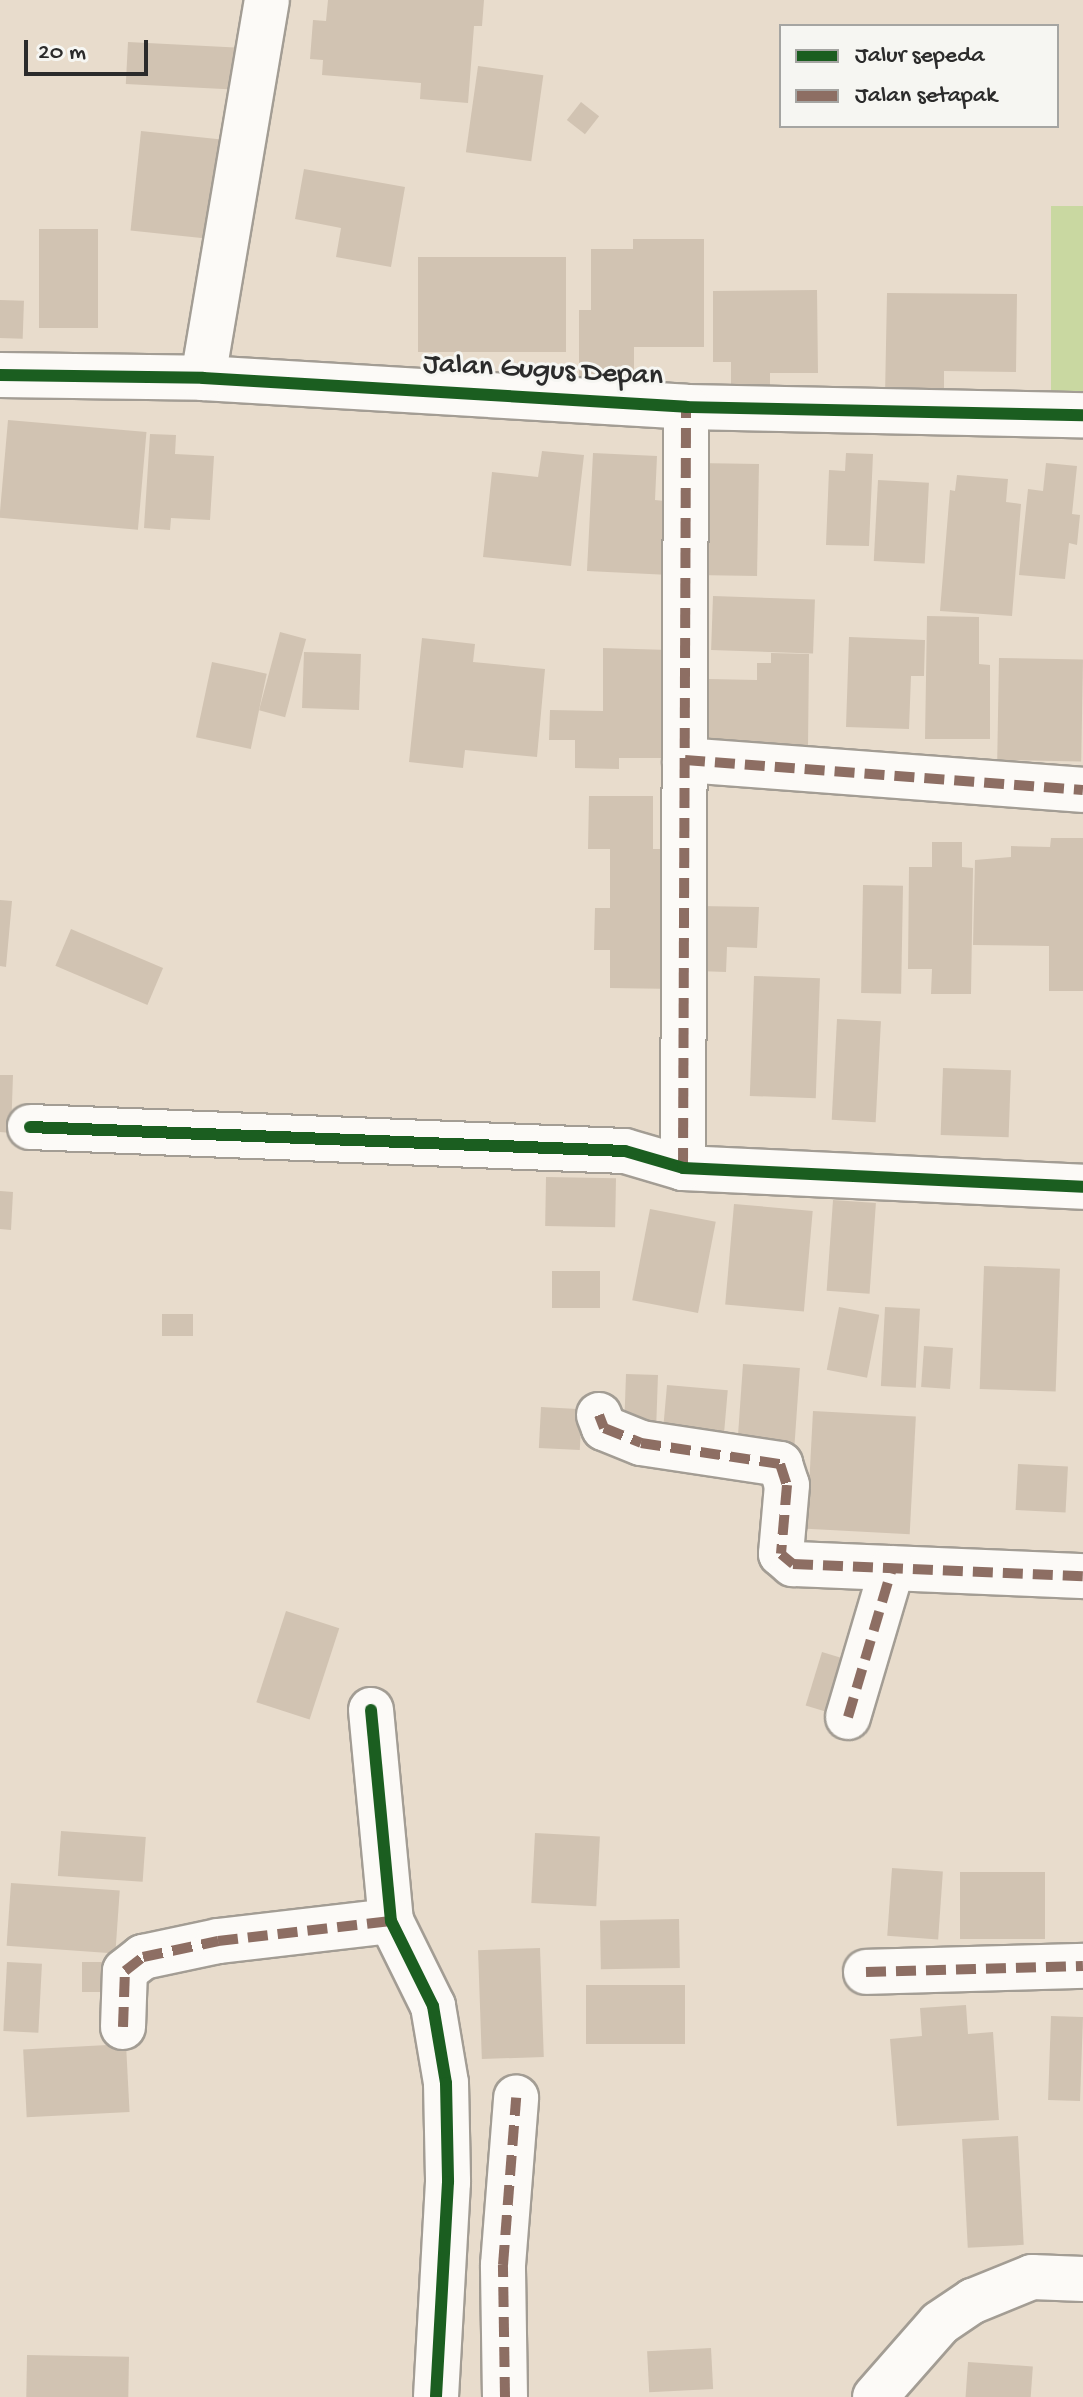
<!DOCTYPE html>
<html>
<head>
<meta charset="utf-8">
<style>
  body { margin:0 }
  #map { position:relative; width:1083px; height:2397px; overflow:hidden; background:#e8dccc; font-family:"Gochi Hand",sans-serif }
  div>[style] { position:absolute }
  .green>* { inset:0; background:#c9d8a1; transform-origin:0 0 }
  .building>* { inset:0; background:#d1c3b2; transform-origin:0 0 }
  .roads { filter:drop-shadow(2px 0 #a39d94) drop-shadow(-2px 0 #a39d94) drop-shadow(0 2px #a39d94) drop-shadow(0 -2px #a39d94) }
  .minor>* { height:44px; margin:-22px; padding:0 22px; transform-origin:22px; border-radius:22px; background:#fcfaf7 }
  .quiet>* { height:10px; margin-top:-5px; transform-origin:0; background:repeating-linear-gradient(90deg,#8d6e63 0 20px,transparent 0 30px) }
  .cycleway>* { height:12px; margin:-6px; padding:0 6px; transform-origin:6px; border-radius:6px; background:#1b5e20 }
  span { translate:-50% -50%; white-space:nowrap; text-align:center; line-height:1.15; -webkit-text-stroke:6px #f6f6f2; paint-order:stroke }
  .street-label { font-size:30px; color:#2b2b2b }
  .legend { position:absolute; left:779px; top:24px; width:280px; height:104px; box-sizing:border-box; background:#f6f6f2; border:2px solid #a5a5a2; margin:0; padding:10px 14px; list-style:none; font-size:24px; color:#2b2b2b }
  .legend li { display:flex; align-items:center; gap:16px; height:40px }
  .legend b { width:40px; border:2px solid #a5a5a2 }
  .scale { position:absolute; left:24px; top:40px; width:124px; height:36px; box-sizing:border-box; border:4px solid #2b2b2b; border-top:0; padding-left:10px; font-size:24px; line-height:28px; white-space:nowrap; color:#2b2b2b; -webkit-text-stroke:6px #f6f6f2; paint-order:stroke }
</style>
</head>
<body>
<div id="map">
  <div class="green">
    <div style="left:1083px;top:206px;width:196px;height:32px;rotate:90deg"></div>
  </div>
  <div class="building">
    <div style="clip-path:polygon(328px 0,484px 0,482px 26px,474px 26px,468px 103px,420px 99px,421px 83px,322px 75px,323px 60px,310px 59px,313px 20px,326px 21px)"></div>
    <div style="left:128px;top:42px;width:112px;height:42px;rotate:3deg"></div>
    <div style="left:478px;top:66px;width:66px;height:87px;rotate:8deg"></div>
    <div style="left:581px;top:102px;width:23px;height:23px;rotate:38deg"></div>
    <div style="left:141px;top:131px;width:95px;height:100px;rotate:6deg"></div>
    <div style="clip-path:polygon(304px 169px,405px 187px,391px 267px,336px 257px,341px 228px,295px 219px)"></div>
    <div style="left:39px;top:229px;width:59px;height:99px"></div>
    <div style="clip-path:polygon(633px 239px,704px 239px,704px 347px,634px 347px,634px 377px,579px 377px,579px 310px,591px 310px,591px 249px,633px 249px)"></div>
    <div style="left:418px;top:257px;width:148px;height:95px"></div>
    <div style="clip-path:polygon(817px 290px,818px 373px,770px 373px,770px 388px,731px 388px,731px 362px,713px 362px,713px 291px)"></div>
    <div style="clip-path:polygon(887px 293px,1017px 294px,1016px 372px,944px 371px,944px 396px,885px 396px)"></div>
    <div style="left:0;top:300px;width:24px;height:38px;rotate:2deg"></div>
    <div style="left:8px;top:420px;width:139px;height:98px;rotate:5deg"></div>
    <div style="clip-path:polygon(150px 434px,176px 435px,175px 454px,214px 456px,210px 520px,171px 518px,170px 530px,144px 528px)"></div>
    <div style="clip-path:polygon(542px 451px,584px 455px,571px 566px,483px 557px,492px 472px,538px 477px)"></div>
    <div style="clip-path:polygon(593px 453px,657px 456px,655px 500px,674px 502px,670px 575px,587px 571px)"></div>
    <div style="clip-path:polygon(846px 453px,873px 454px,869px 546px,826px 545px,829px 470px,845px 471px)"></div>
    <div style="left:697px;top:463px;width:62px;height:112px;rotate:1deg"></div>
    <div style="clip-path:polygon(1046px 463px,1077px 466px,1072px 514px,1080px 515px,1077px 545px,1069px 543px,1065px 579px,1019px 575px,1028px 489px,1043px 491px)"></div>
    <div style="clip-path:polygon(957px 475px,1008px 479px,1006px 502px,1021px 504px,1012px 616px,940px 611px,950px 490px,955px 491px)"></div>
    <div style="left:878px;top:480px;width:51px;height:81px;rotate:3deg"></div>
    <div style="left:713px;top:596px;width:102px;height:54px;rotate:2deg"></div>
    <div style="clip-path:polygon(927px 616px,979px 617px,979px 664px,990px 665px,990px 739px,925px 739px)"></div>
    <div style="left:280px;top:632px;width:27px;height:81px;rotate:15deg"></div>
    <div style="clip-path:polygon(849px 637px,925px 640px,924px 676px,911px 676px,909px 729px,846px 727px)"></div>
    <div style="clip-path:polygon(422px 638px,475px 644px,473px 662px,545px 669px,537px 757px,465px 750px,463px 768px,409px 762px)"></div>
    <div style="clip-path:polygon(603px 648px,669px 650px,667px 758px,619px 758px,619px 769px,575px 768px,575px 740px,549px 740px,550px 710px,603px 711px)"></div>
    <div style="left:304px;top:652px;width:57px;height:56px;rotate:2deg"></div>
    <div style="clip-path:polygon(771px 653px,809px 654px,808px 747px,708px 747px,708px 679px,757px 680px,757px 663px,771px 663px)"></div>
    <div style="left:999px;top:658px;width:84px;height:102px;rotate:1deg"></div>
    <div style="left:212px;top:662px;width:56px;height:77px;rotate:12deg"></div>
    <div style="clip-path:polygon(589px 796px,653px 796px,653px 849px,678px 849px,677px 989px,610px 988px,610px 950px,594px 950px,595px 908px,610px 908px,610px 849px,588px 849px)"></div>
    <div style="clip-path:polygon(1051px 838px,1083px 838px,1083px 991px,1049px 991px,1049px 946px,973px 945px,975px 860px,1011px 857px,1011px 846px,1050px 847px)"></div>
    <div style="clip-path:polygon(932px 842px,962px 842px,962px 867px,973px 868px,971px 994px,931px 994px,932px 969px,908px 969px,909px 867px,932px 867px)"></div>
    <div style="left:863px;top:885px;width:40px;height:108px;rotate:1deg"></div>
    <div style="clip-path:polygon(0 900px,12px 901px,6px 967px,0 966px)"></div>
    <div style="clip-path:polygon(699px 906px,759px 907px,757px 948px,727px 947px,726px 972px,698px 971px)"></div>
    <div style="left:71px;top:929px;width:100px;height:40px;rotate:23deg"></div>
    <div style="left:754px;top:976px;width:66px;height:120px;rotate:2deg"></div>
    <div style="left:837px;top:1019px;width:44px;height:101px;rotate:3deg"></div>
    <div style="left:943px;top:1068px;width:68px;height:67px;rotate:2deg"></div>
    <div style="clip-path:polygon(0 1075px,13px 1075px,11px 1133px,0 1132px)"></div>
    <div style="left:546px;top:1177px;width:70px;height:49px;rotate:1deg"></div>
    <div style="clip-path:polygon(0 1191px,13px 1192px,11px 1230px,0 1229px)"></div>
    <div style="left:833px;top:1200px;width:43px;height:91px;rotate:4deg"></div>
    <div style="left:734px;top:1204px;width:79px;height:101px;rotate:5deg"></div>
    <div style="left:650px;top:1209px;width:67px;height:93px;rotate:11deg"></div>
    <div style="left:984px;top:1266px;width:76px;height:123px;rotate:2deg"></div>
    <div style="left:552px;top:1271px;width:48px;height:37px"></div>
    <div style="left:839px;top:1307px;width:41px;height:64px;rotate:11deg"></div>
    <div style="left:885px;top:1307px;width:35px;height:79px;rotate:3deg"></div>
    <div style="left:162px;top:1314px;width:31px;height:22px"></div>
    <div style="left:924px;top:1346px;width:29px;height:41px;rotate:4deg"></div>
    <div style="left:743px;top:1364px;width:57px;height:84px;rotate:4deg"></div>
    <div style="left:626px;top:1374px;width:32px;height:52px;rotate:2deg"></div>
    <div style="left:667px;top:1385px;width:61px;height:45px;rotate:5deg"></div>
    <div style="left:541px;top:1407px;width:41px;height:41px;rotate:3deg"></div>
    <div style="left:813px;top:1411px;width:103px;height:118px;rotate:3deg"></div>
    <div style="left:1018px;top:1464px;width:50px;height:46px;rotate:3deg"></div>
    <div style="left:286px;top:1611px;width:56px;height:96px;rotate:18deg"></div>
    <div style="left:822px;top:1652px;width:31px;height:56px;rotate:17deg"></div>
    <div style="left:61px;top:1831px;width:85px;height:45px;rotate:4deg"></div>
    <div style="left:535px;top:1833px;width:65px;height:70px;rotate:3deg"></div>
    <div style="left:892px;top:1868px;width:51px;height:68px;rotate:4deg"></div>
    <div style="left:1045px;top:1872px;width:67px;height:85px;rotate:90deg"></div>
    <div style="left:11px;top:1883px;width:109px;height:63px;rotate:4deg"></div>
    <div style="left:679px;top:1919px;width:49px;height:79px;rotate:89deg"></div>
    <div style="left:540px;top:1948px;width:109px;height:62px;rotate:88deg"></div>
    <div style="left:7px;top:1962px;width:35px;height:69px;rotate:3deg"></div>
    <div style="left:82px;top:1962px;width:23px;height:30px"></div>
    <div style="left:685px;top:1985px;width:59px;height:99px;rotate:90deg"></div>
    <div style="clip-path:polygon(966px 2005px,968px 2034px,993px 2032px,999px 2120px,897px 2126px,890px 2039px,922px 2036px,920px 2008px)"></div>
    <div style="left:1051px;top:2016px;width:32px;height:84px;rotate:2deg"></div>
    <div style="left:126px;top:2044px;width:68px;height:103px;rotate:87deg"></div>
    <div style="left:1018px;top:2136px;width:109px;height:56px;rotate:87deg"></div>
    <div style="left:711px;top:2348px;width:41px;height:64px;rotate:87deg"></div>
    <div style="left:27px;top:2355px;width:102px;height:42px;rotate:1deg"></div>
    <div style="left:968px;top:2362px;width:65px;height:35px;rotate:4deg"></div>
  </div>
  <div class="roads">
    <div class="minor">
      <div style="left:0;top:375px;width:203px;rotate:0.8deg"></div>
      <div style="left:203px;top:378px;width:484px;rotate:3.4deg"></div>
      <div style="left:686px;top:407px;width:397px;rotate:1.2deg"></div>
      <div style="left:203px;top:378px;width:383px;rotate:-80.4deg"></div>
      <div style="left:685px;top:760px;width:399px;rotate:4.3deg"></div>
      <div style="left:30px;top:1127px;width:595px;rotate:2.31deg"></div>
      <div style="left:625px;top:1151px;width:60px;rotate:16.3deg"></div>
      <div style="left:683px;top:1168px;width:400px;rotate:2.7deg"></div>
      <div style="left:683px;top:1168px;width:761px;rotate:-89.77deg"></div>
      <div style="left:599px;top:1415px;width:14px;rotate:69deg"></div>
      <div style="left:604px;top:1428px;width:40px;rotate:22deg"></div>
      <div style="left:641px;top:1443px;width:141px;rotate:8.6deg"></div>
      <div style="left:780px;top:1464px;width:22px;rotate:72deg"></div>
      <div style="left:787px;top:1485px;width:69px;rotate:95deg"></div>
      <div style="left:781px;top:1554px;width:16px;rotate:40deg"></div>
      <div style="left:793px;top:1564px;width:290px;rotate:2.4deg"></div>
      <div style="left:371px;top:1710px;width:212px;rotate:84.6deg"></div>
      <div style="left:391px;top:1921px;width:95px;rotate:63.7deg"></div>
      <div style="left:433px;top:2006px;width:78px;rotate:80.4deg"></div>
      <div style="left:446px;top:2083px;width:99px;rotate:88.8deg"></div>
      <div style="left:448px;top:2182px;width:215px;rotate:93.2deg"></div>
      <div style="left:848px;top:1717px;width:155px;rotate:-73.5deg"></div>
      <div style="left:866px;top:1972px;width:217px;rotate:-1.6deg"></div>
      <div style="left:123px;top:2027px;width:56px;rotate:-88deg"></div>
      <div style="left:125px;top:1971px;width:23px;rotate:-38deg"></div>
      <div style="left:143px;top:1957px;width:77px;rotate:-12deg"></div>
      <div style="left:218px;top:1941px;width:174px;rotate:-6.6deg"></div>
      <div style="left:505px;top:2397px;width:132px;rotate:-90.9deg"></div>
      <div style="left:503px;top:2265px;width:168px;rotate:-85.5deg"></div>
      <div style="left:875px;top:2397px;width:98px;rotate:-48.7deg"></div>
      <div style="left:940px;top:2323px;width:40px;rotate:-34deg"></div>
      <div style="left:973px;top:2301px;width:64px;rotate:-22.1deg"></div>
      <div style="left:1032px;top:2277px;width:51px;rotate:2.2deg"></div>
    </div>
  </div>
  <div class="quiet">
    <div style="left:685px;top:760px;width:399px;rotate:4.3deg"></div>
    <div style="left:677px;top:1166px;width:6px;rotate:18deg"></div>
    <div style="left:683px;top:1168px;width:761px;rotate:-89.77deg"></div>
    <div style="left:599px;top:1415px;width:14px;rotate:69deg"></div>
    <div style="left:604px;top:1428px;width:40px;rotate:22deg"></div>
    <div style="left:641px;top:1443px;width:141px;rotate:8.6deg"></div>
    <div style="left:780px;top:1464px;width:22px;rotate:72deg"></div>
    <div style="left:787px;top:1485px;width:69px;rotate:95deg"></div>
    <div style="left:781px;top:1554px;width:16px;rotate:40deg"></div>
    <div style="left:793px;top:1564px;width:290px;rotate:2.4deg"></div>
    <div style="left:848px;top:1717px;width:155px;rotate:-73.5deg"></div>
    <div style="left:866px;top:1972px;width:217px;rotate:-1.6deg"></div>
    <div style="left:123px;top:2027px;width:56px;rotate:-88deg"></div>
    <div style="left:125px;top:1971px;width:23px;rotate:-38deg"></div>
    <div style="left:143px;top:1957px;width:77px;rotate:-12deg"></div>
    <div style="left:218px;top:1941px;width:174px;rotate:-6.6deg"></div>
    <div style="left:505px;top:2397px;width:132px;rotate:-90.9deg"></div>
    <div style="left:503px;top:2265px;width:168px;rotate:-85.5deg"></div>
  </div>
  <div class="cycleway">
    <div style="left:0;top:375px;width:203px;rotate:0.8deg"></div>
    <div style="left:203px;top:378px;width:484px;rotate:3.4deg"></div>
    <div style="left:686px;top:407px;width:397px;rotate:1.2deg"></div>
    <div style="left:30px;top:1127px;width:595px;rotate:2.31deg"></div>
    <div style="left:625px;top:1151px;width:60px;rotate:16.3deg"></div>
    <div style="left:683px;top:1168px;width:400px;rotate:2.7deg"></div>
    <div style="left:371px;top:1710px;width:212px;rotate:84.6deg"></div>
    <div style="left:391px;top:1921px;width:95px;rotate:63.7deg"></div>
    <div style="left:433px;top:2006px;width:78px;rotate:80.4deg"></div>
    <div style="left:446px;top:2083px;width:99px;rotate:88.8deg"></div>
    <div style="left:448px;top:2182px;width:215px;rotate:93.2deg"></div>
  </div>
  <div class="street-label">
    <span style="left:543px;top:372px;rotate:3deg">Jalan Gugus Depan</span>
  </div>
  <ul class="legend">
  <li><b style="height:10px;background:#1b5e20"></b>Jalur sepeda</li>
  <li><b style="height:10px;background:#8d6e63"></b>Jalan setapak</li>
  </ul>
  <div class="scale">20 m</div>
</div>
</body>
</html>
